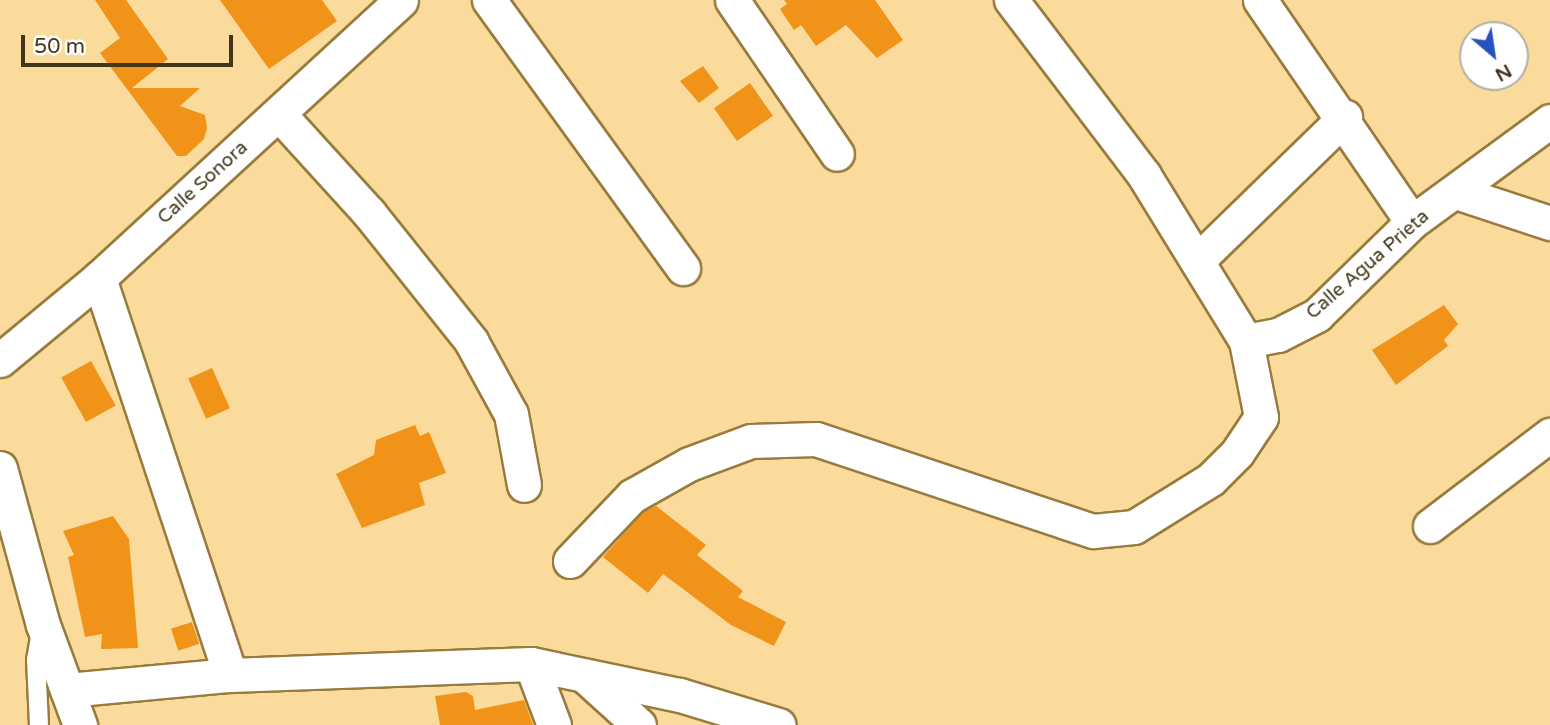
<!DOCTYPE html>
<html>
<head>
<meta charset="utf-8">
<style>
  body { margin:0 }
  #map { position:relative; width:1550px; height:725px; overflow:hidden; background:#fbdb9b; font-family:"Varela Round",sans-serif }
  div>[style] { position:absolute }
  .building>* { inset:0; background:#f19219; transform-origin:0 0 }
  .roads { filter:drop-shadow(2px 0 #987b3d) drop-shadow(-2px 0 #987b3d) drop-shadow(0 2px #987b3d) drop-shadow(0 -2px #987b3d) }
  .lane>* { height:18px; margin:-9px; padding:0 9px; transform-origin:9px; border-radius:9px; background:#fff }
  .street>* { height:33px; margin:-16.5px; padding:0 16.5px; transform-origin:16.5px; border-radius:16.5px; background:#fff }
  span { translate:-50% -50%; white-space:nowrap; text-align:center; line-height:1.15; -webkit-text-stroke:5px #fff; paint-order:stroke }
  .street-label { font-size:19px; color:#43361c }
  .north { position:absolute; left:1459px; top:21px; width:70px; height:70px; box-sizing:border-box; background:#fff; border:2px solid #b4afa4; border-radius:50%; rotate:151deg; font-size:19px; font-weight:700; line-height:28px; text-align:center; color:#43361c }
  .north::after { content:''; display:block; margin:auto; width:24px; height:32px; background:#2653c1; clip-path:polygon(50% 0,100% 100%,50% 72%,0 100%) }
  .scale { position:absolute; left:21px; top:35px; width:212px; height:32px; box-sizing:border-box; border:4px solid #43361c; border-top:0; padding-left:9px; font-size:21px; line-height:24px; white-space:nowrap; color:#43361c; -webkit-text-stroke:5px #fff; paint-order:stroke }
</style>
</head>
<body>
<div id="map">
  <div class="building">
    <div style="clip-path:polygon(95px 0,126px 0,168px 59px,132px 88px,200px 88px,180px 106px,205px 115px,207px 128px,204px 139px,186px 156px,177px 156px,100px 53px,120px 38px)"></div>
    <div style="clip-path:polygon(220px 0,322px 0,337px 21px,269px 69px)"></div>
    <div style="clip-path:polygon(784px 0,875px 0,903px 40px,877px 58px,846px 25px,816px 46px,801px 25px,794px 30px,780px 9px,787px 4px)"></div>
    <div style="clip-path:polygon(703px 66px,719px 88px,699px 103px,680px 81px)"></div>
    <div style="left:750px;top:83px;width:40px;height:44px;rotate:55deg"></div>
    <div style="clip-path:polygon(1444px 305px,1458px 324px,1444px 340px,1448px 346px,1396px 385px,1372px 350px)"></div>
    <div style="left:91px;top:361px;width:51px;height:34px;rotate:61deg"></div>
    <div style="left:212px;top:368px;width:44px;height:26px;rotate:66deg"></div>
    <div style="clip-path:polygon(415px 425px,420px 436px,429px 432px,446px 473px,419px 483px,425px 505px,362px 528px,336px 474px,374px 455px,376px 440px)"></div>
    <div style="clip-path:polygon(656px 506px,706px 545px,697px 555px,743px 591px,738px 597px,786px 622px,774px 646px,731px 625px,663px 574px,648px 593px,603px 557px,644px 511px)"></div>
    <div style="clip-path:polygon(113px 516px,129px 539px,138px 648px,101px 649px,102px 634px,85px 637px,68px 557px,74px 555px,63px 531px)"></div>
    <div style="left:192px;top:622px;width:23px;height:22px;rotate:72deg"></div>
    <div style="clip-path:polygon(466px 692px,473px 696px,475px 710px,524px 700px,533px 725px,440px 725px,435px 696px)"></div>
  </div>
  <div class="roads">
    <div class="lane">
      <div style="left:39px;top:725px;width:65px;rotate:-92.6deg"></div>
      <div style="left:36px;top:660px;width:28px;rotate:-80deg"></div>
    </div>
    <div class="street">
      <div style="left:489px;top:0;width:331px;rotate:54.1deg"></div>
      <div style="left:732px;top:0;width:186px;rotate:55.7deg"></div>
      <div style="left:1260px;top:0;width:269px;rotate:55.6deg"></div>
      <div style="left:279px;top:114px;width:134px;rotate:47.7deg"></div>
      <div style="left:369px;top:213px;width:164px;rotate:51.4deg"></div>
      <div style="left:471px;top:341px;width:83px;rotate:61.3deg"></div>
      <div style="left:511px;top:414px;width:72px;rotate:79.6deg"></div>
      <div style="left:1456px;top:192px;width:99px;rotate:18.3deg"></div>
      <div style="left:1199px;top:259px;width:204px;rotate:-44.2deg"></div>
      <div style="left:99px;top:278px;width:418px;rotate:71.7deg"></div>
      <div style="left:1246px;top:341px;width:33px;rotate:-11deg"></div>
      <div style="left:1278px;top:335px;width:44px;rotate:-27.1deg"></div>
      <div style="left:1317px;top:315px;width:133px;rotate:-44.4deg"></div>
      <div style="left:1412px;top:222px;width:171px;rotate:-36.2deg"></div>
      <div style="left:0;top:360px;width:129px;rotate:-39.6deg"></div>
      <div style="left:99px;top:278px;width:410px;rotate:-42.6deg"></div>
      <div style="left:0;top:468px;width:163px;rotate:74.7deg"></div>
      <div style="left:43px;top:625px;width:107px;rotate:69.7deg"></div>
      <div style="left:1430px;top:526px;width:151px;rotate:-37.2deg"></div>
      <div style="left:570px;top:561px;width:90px;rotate:-46.4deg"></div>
      <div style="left:632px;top:496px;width:65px;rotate:-29.3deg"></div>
      <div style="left:689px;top:464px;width:66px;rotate:-20.4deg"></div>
      <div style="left:751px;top:441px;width:65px;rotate:-1.8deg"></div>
      <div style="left:816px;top:439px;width:292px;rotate:18.4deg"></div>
      <div style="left:1093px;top:531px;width:41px;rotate:-5.6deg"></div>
      <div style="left:1134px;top:527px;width:91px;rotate:-31.9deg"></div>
      <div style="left:1211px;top:479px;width:37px;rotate:-45deg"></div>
      <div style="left:1237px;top:453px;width:43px;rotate:-56.3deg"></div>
      <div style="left:1261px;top:417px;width:77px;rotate:-101.2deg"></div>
      <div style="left:1246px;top:341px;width:195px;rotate:-121.6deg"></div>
      <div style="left:1144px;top:175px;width:220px;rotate:-127.2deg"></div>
      <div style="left:531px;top:664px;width:65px;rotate:69.3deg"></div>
      <div style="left:587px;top:678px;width:70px;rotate:42.1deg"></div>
      <div style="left:67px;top:690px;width:164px;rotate:-5.3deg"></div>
      <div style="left:230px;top:675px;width:301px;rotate:-2.1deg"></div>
      <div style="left:531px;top:664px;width:152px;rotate:11.8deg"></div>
      <div style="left:680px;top:695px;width:103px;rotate:16.9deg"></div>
    </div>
  </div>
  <div class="street-label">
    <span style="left:203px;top:183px;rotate:-42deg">Calle Sonora</span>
    <span style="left:1368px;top:265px;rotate:-41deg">Calle Agua Prieta</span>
  </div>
  <div class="north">N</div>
  <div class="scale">50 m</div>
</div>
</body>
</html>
